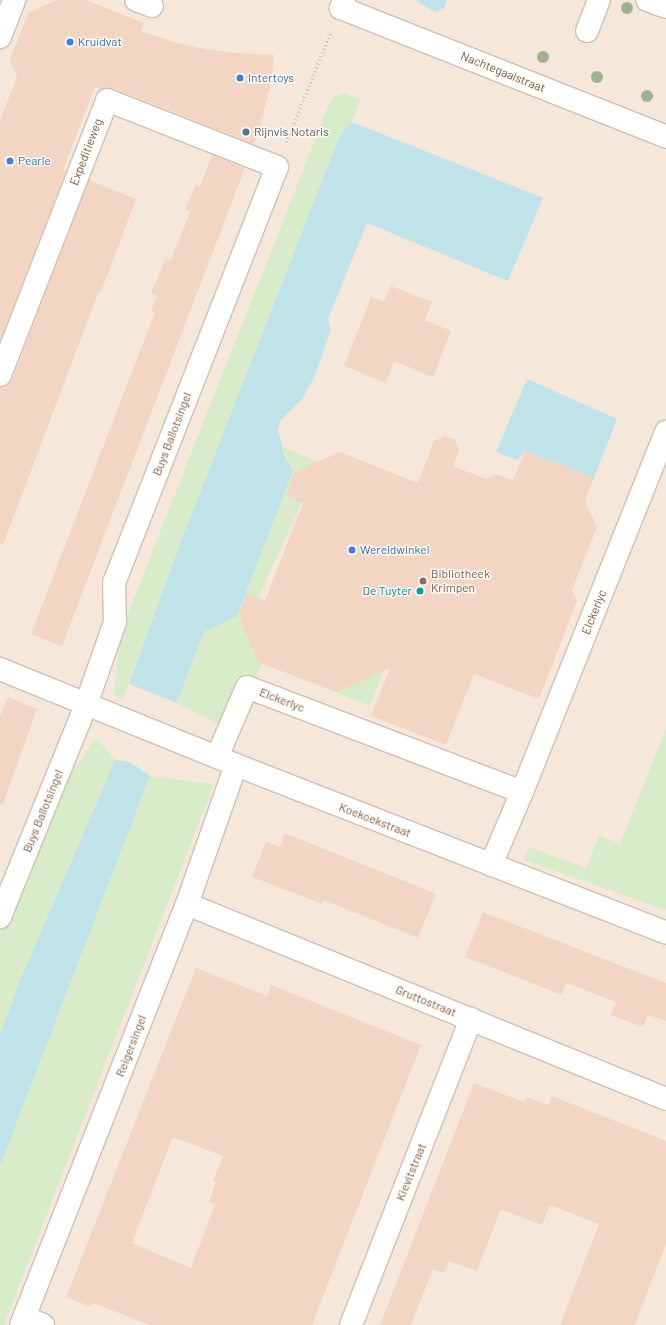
<!DOCTYPE html>
<html>
<head>
<meta charset="utf-8">
<style>
  body { margin:0 }
  #map { position:relative; width:666px; height:1325px; overflow:hidden; background:#fdf6ec; font-family:Barlow,sans-serif }
  div>[style] { position:absolute }
  .residential>* { inset:0; background:#f5e8da; transform-origin:0 0 }
  .green>* { inset:0; background:#d8ecc9 }
  .water>* { inset:0; background:#bfe3e8 }
  .building>* { inset:0; background:#f3d5c3 }
  .path>* { height:2.5px; margin-top:-1.25px; transform-origin:0; background:repeating-linear-gradient(90deg,#d9b8a5 0 1px,transparent 0 4px) }
  .roads { filter:drop-shadow(1px 0 #d1beb0) drop-shadow(-1px 0 #d1beb0) drop-shadow(0 1px #d1beb0) drop-shadow(0 -1px #d1beb0) }
  .street>* { height:22px; margin:-11px; padding:0 11px; transform-origin:11px; border-radius:11px; background:#fff }
  .trees>* { width:12px; height:12px; margin:-6px; border-radius:50%; background:#a0b28e }
  .dots>* { width:11px; height:11px; translate:-50% -50%; box-sizing:border-box; border:2px solid #fffaf3; border-radius:50% }
  span { translate:-50% -50%; white-space:nowrap; text-align:center; line-height:1.15; -webkit-text-stroke:3px #fffaf3; paint-order:stroke }
  .shop-label { font-size:12px; color:#366cbe }
  .left { translate:0 -50%; text-align:left }
  .street-label { font-size:12px; color:#7a5c4d }
  .service-label { font-size:12px; color:#4e5e75 }
  .education-label { font-size:12px; color:#785e54 }
  .culture-label { font-size:12px; color:#0d838f }
  .right { translate:-100% -50%; text-align:right }
</style>
</head>
<body>
<div id="map">
  <div class="residential">
    <div style="left:0;top:0;width:666px;height:1325px"></div>
  </div>
  <div class="green">
    <div style="clip-path:polygon(345px 93px,360px 99px,352px 122px,341px 133px,331px 158px,181px 541px,123px 699px,114px 695px,119px 636px,328px 107px,335px 96px)"></div>
    <div style="clip-path:polygon(283px 447px,320px 463px,244px 628px,353px 672px,394px 644px,370px 706px,262px 663px,232px 731px,177px 703px,204px 632px,237px 615px,293px 471px)"></div>
    <div style="clip-path:polygon(666px 728px,666px 910px,524px 860px,529px 847px,586px 868px,599px 835px,620px 844px)"></div>
    <div style="clip-path:polygon(96px 738px,115px 760px,19px 983px,0 1034px,0 935px,50px 802px)"></div>
    <div style="clip-path:polygon(150px 776px,214px 784px,4px 1325px,0 1325px,0 1166px)"></div>
  </div>
  <div class="water">
    <div style="clip-path:polygon(414px 0,447px 0,444px 8px,435px 12px)"></div>
    <div style="clip-path:polygon(352px 122px,543px 198px,508px 281px,367px 223px,328px 319px,331px 329px,315px 376px,302px 399px,280px 421px,278px 431px,285px 456px,293px 471px,237px 616px,204px 632px,177px 703px,129px 684px,181px 541px,331px 158px,341px 133px)"></div>
    <div style="clip-path:polygon(527px 379px,617px 419px,594px 478px,525px 451px,517px 460px,496px 452px)"></div>
    <div style="clip-path:polygon(115px 760px,130px 762px,150px 776px,0 1166px,0 1034px,19px 983px)"></div>
  </div>
  <div class="building">
    <div style="clip-path:polygon(57px 0,86px 0,144px 23px,141px 31px,174px 42px,205px 49px,237px 53px,274px 55px,272px 79px,261px 124px,254px 144px,112px 88px,101px 89px,95px 87px,63px 170px,66px 171px,0 341px,0 120px,17px 77px,10px 60px,28px 13px)"></div>
    <div style="clip-path:polygon(212px 155px,245px 168px,62px 646px,31px 634px,155px 312px,151px 311px,157px 296px,151px 293px,166px 258px,171px 260px,190px 212px,185px 210px,196px 184px,200px 186px)"></div>
    <div style="clip-path:polygon(89px 180px,136px 199px,101px 292px,99px 291px,3px 545px,0 544px,0 387px,7px 385px,12px 380px)"></div>
    <div style="clip-path:polygon(391px 286px,432px 302px,425px 320px,451px 331px,433px 377px,394px 361px,386px 383px,344px 366px,371px 297px,384px 302px)"></div>
    <div style="clip-path:polygon(445px 436px,455px 439px,459px 450px,453px 466px,486px 479px,496px 474px,513px 480px,525px 451px,594px 478px,585px 501px,597px 527px,572px 590px,577px 601px,539px 699px,474px 674px,446px 745px,371px 716px,390px 668px,336px 692px,258px 662px,239px 616px,247px 594px,265px 601px,303px 503px,286px 496px,295px 472px,340px 452px,418px 483px,434px 441px)"></div>
    <div style="clip-path:polygon(8px 697px,37px 709px,3px 804px,0 804px,0 716px)"></div>
    <div style="clip-path:polygon(285px 833px,436px 894px,418px 938px,323px 900px,322px 904px,252px 877px,266px 842px,280px 847px)"></div>
    <div style="clip-path:polygon(483px 912px,666px 983px,666px 1021px,648px 1015px,643px 1027px,611px 1015px,616px 1002px,593px 993px,566px 983px,562px 995px,465px 957px)"></div>
    <div style="clip-path:polygon(evenodd,196px 968px,267px 996px,271px 985px,421px 1045px,312px 1325px,150px 1325px,93px 1303px,91px 1307px,66px 1297px,196px 968px,173px 1137px,223px 1156px,213px 1181px,216px 1182px,209px 1202px,215px 1204px,191px 1268px,132px 1243px,173px 1137px)"></div>
    <div style="clip-path:polygon(474px 1083px,524px 1102px,526px 1097px,548px 1105px,552px 1096px,666px 1141px,666px 1244px,635px 1325px,560px 1325px,599px 1224px,550px 1205px,542px 1225px,501px 1209px,477px 1271px,449px 1261px,444px 1273px,433px 1269px,411px 1325px,380px 1325px)"></div>
  </div>
  <div class="path">
    <div style="left:286px;top:142px;width:119px;rotate:-67.8deg"></div>
  </div>
  <div class="roads">
    <div class="street">
      <div style="left:136px;top:0;width:17px;rotate:21deg"></div>
      <div style="left:344px;top:0;width:9px;rotate:111deg"></div>
      <div style="left:341px;top:8px;width:350px;rotate:21.6deg"></div>
      <div style="left:647px;top:0;width:20px;rotate:20deg"></div>
      <div style="left:587px;top:31px;width:33px;rotate:-69deg"></div>
      <div style="left:0;top:37px;width:40px;rotate:-69deg"></div>
      <div style="left:0;top:375px;width:295px;rotate:-68.7deg"></div>
      <div style="left:107px;top:100px;width:183px;rotate:21.5deg"></div>
      <div style="left:277px;top:167px;width:446px;rotate:111.4deg"></div>
      <div style="left:114px;top:582px;width:40px;rotate:88.6deg"></div>
      <div style="left:115px;top:622px;width:88px;rotate:109.3deg"></div>
      <div style="left:86px;top:705px;width:229px;rotate:112.1deg"></div>
      <div style="left:0;top:669px;width:255px;rotate:22.1deg"></div>
      <div style="left:236px;top:765px;width:462px;rotate:21.3deg"></div>
      <div style="left:217px;top:757px;width:76px;rotate:-66.8deg"></div>
      <div style="left:247px;top:687px;width:294px;rotate:20.9deg"></div>
      <div style="left:522px;top:792px;width:388px;rotate:-68.2deg"></div>
      <div style="left:491px;top:865px;width:79px;rotate:-67deg"></div>
      <div style="left:187px;top:904px;width:517px;rotate:22.15deg"></div>
      <div style="left:24px;top:1317px;width:21px;rotate:23deg"></div>
      <div style="left:21px;top:1325px;width:453px;rotate:-68.5deg"></div>
      <div style="left:187px;top:904px;width:147px;rotate:-70.6deg"></div>
      <div style="left:351px;top:1325px;width:329px;rotate:-68.6deg"></div>
    </div>
  </div>
  <div class="trees">
    <div style="left:627px;top:8px"></div>
    <div style="left:543px;top:57px"></div>
    <div style="left:597px;top:77px"></div>
    <div style="left:647px;top:96px"></div>
  </div>
  <div class="dots">
    <div style="left:70px;top:42px;background:#3f7fe0"></div>
    <div style="left:240px;top:78px;background:#3f7fe0"></div>
    <div style="left:246px;top:132px;background:#5c6f8a"></div>
    <div style="left:10px;top:161px;background:#3f7fe0"></div>
    <div style="left:352px;top:550px;background:#3f7fe0"></div>
    <div style="left:423px;top:581px;background:#8d6e63"></div>
    <div style="left:420px;top:591px;background:#0f9aa8"></div>
  </div>
  <div class="shop-label">
    <span class="left" style="left:78px;top:42px">Kruidvat</span>
    <span class="left" style="left:248px;top:78px">Intertoys</span>
    <span class="left" style="left:18px;top:161px">Pearle</span>
    <span class="left" style="left:360px;top:550px">Wereldwinkel</span>
  </div>
  <div class="street-label">
    <span style="left:503px;top:72px;rotate:22deg">Nachtegaalstraat</span>
    <span style="left:86px;top:152px;rotate:-69deg">Expeditieweg</span>
    <span style="left:172px;top:434px;rotate:-69deg">Buys Ballotsingel</span>
    <span style="left:594px;top:612px;rotate:-68deg">Elckerlyc</span>
    <span style="left:282px;top:700px;rotate:21deg">Elckerlyc</span>
    <span style="left:43px;top:811px;rotate:-68deg">Buys Ballotsingel</span>
    <span style="left:375px;top:820px;rotate:21deg">Koekoekstraat</span>
    <span style="left:426px;top:1001px;rotate:22deg">Gruttostraat</span>
    <span style="left:131px;top:1046px;rotate:-69deg">Reigersingel</span>
    <span style="left:411px;top:1172px;rotate:-68deg">Kievitstraat</span>
  </div>
  <div class="service-label">
    <span class="left" style="left:254px;top:132px">Rijnvis Notaris</span>
  </div>
  <div class="education-label">
    <span class="left" style="left:431px;top:581px">Bibliotheek<br>Krimpen</span>
  </div>
  <div class="culture-label">
    <span class="right" style="left:412px;top:591px">De Tuyter</span>
  </div>
</div>
</body>
</html>
